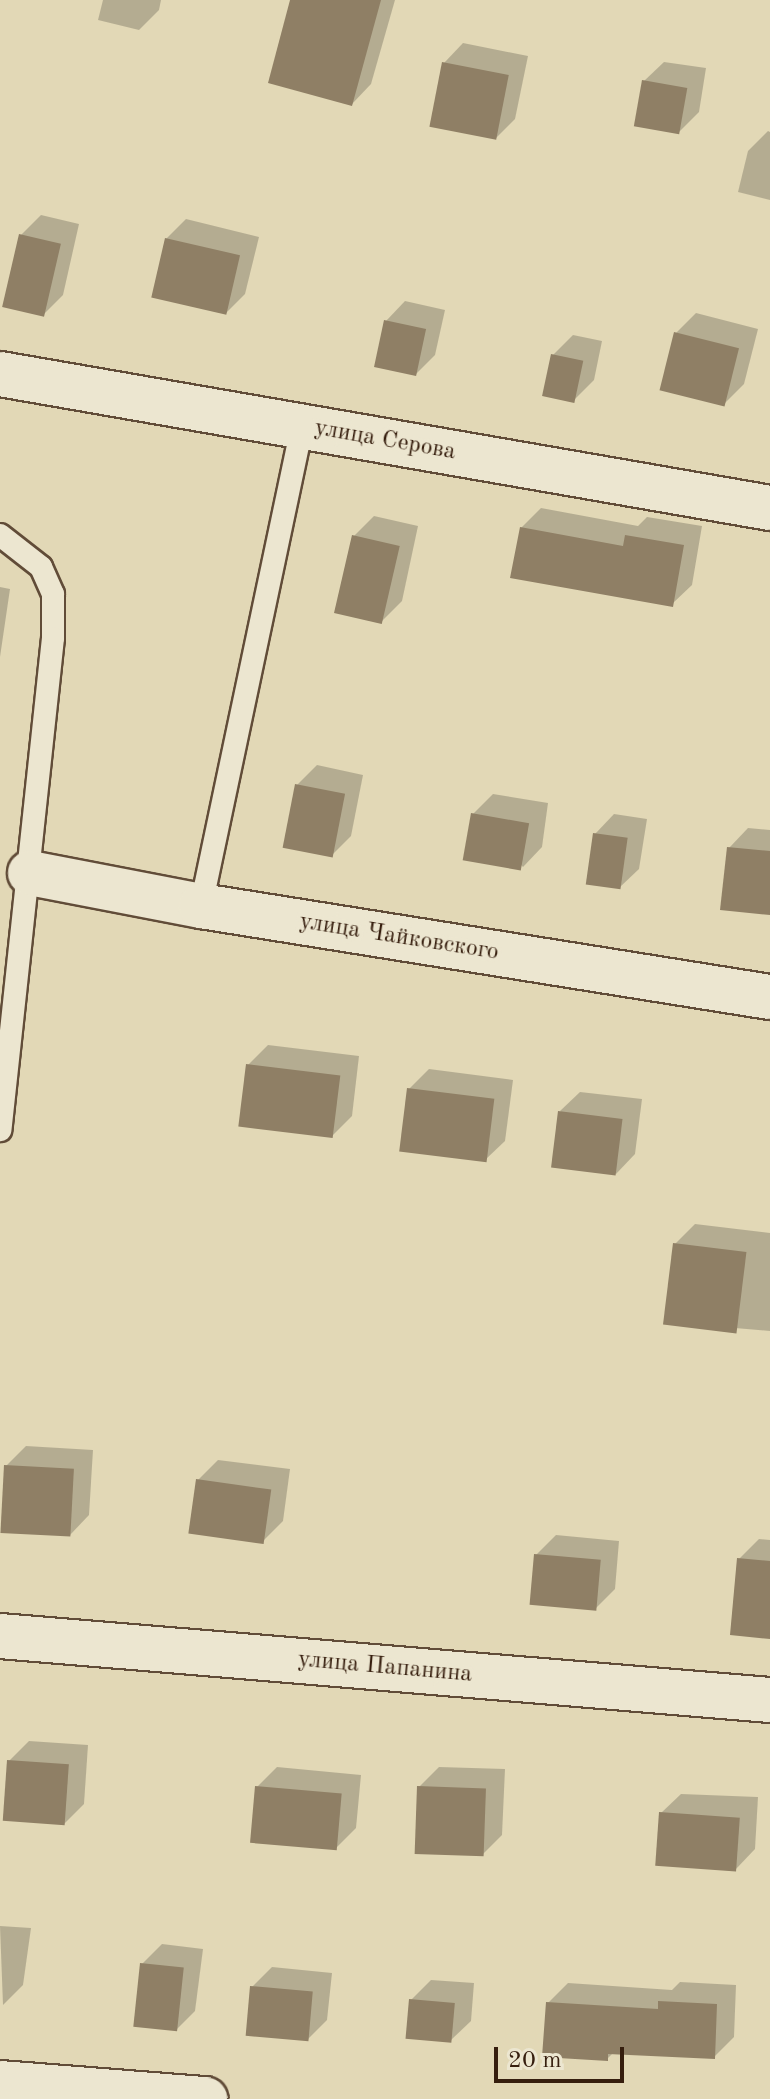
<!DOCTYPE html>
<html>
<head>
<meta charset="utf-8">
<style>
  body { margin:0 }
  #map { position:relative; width:770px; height:2099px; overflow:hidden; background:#e2d8b6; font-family:"Old Standard TT",serif }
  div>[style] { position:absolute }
  .shadow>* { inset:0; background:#0003 }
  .building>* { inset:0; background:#8f7f65; transform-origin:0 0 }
  .roads { filter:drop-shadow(2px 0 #614c38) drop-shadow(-2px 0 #614c38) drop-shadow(0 2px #614c38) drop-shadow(0 -2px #614c38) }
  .service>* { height:22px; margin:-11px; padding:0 11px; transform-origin:11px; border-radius:11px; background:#ece6d0 }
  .minor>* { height:44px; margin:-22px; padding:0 22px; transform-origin:22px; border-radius:22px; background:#ece6d0 }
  span { translate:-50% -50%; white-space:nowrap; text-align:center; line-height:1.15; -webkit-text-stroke:8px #ece6d0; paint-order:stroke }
  .street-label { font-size:24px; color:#361e0e }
  .scale { position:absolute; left:494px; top:2047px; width:130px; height:36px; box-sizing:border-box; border:4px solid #361e0e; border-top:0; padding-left:10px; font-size:24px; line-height:28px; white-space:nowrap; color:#361e0e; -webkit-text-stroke:6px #ece6d0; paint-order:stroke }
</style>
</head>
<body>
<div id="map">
  <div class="shadow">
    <div style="clip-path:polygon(103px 0,161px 0,159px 10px,139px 30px,98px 20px)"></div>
    <div style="clip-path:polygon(292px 0,395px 0,371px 84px,352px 104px)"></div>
    <div style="clip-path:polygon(463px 43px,528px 56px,515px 119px,495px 139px,444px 63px)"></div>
    <div style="clip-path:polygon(664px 62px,706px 68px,699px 112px,679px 132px,644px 81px)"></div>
    <div style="clip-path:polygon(768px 131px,770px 132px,770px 200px,738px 192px,748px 151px)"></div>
    <div style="clip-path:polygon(41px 215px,79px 224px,63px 295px,43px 315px,21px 235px)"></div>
    <div style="clip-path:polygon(186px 219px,259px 237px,245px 294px,225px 314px,166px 239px)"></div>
    <div style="clip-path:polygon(405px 301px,445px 310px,435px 355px,415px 375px,386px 321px)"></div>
    <div style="clip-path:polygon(696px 313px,758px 329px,744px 384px,724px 404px,676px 333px)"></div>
    <div style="clip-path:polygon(573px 335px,602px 341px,594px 380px,574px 400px,553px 355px)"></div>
    <div style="clip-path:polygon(541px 508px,638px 526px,647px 517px,702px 526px,692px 585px,672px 604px,521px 528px)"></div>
    <div style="clip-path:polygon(374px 516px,418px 526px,402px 601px,382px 621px,354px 536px)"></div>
    <div style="clip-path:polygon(0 587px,10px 589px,0 657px)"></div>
    <div style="clip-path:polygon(317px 765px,363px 775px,351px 836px,331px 856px,297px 785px)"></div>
    <div style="clip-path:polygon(493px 794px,548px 803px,542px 847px,523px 867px,473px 814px)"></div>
    <div style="clip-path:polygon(614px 814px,647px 819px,639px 869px,619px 888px,595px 834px)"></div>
    <div style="clip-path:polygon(748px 828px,770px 830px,770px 911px,729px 848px)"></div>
    <div style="clip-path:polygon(268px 1045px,359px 1056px,352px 1116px,332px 1136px,248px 1065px)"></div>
    <div style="clip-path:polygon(429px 1069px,513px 1080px,505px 1141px,485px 1160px,409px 1089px)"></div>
    <div style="clip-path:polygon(580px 1092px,642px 1099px,635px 1154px,616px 1174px,560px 1111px)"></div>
    <div style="clip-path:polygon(695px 1224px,770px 1233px,770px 1331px,665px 1322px,675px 1244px)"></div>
    <div style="clip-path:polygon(26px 1446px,93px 1450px,89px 1515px,70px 1535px,6px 1466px)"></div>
    <div style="clip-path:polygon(218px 1460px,290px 1469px,283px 1521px,263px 1541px,198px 1480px)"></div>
    <div style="clip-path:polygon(556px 1535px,619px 1541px,615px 1589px,595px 1609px,536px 1555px)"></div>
    <div style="clip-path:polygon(759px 1539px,770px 1540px,770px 1637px,739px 1559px)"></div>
    <div style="clip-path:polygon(29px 1741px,88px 1745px,84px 1804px,64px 1824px,9px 1761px)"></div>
    <div style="clip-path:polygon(277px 1767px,361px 1775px,356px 1828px,336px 1848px,257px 1787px)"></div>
    <div style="clip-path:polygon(439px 1767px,505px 1769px,502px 1835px,482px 1855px,419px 1787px)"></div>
    <div style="clip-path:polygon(681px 1794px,758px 1797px,755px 1849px,736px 1869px,661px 1813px)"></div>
    <div style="clip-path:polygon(0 1926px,31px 1928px,23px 1985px,3px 2005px)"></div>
    <div style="clip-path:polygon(162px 1944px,203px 1949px,195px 2011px,175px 2031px,142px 1964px)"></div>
    <div style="clip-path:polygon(272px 1967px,332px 1973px,327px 2020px,307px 2040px,252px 1987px)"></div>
    <div style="clip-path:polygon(431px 1980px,474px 1983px,471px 2021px,451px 2040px,411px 2000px)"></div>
    <div style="clip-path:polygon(680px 1982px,736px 1985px,734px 2037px,714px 2057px,614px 2052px,607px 2059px,548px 2003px,568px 1983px,672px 1990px)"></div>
  </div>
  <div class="building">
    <div style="clip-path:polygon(290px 0,381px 0,352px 106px,268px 83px)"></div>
    <div style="left:442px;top:62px;width:68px;height:66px;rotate:11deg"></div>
    <div style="left:642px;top:80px;width:46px;height:47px;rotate:10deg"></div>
    <div style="left:19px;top:234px;width:43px;height:75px;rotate:13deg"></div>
    <div style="left:165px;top:238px;width:77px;height:61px;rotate:13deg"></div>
    <div style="left:384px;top:320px;width:43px;height:48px;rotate:12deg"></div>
    <div style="left:674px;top:332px;width:67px;height:60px;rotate:14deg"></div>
    <div style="left:551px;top:354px;width:33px;height:43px;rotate:12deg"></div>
    <div style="clip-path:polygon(520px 527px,623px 546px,625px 535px,684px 545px,673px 607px,510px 578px)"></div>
    <div style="left:352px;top:535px;width:49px;height:80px;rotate:13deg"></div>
    <div style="left:295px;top:784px;width:51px;height:65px;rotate:11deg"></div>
    <div style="left:471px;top:813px;width:59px;height:48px;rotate:10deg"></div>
    <div style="left:593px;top:833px;width:35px;height:52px;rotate:8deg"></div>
    <div style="clip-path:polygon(727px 847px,770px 851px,770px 915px,720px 910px)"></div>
    <div style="left:246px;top:1064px;width:95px;height:63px;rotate:7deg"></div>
    <div style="left:407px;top:1088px;width:88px;height:64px;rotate:7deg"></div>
    <div style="left:558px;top:1111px;width:65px;height:57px;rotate:7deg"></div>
    <div style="left:673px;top:1243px;width:74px;height:82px;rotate:7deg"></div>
    <div style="left:4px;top:1465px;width:70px;height:68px;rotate:3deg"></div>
    <div style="left:196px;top:1479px;width:76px;height:55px;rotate:8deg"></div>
    <div style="left:534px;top:1554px;width:67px;height:51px;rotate:5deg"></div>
    <div style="clip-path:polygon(737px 1558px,770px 1561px,770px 1639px,730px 1635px)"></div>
    <div style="left:7px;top:1760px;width:62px;height:61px;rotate:4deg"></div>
    <div style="left:255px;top:1786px;width:87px;height:57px;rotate:5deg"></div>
    <div style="left:417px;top:1786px;width:69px;height:68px;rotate:2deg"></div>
    <div style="left:659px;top:1812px;width:81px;height:54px;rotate:4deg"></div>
    <div style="left:140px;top:1963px;width:44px;height:64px;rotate:6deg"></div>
    <div style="left:250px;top:1986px;width:63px;height:50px;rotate:5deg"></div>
    <div style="left:409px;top:1999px;width:46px;height:40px;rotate:5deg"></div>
    <div style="clip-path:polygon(658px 2001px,717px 2004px,715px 2059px,608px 2054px,608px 2061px,542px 2057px,546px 2002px,658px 2009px)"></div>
  </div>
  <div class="roads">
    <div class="service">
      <div style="left:0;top:535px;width:52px;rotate:38deg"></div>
      <div style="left:41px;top:567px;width:30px;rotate:66deg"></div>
      <div style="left:53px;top:594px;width:44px;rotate:90deg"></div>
      <div style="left:53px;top:638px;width:495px;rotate:96.1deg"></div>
      <div style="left:201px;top:906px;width:490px;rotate:-78.1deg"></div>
    </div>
    <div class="minor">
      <div style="left:0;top:374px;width:782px;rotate:9.87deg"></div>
      <div style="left:30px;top:873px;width:174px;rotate:10.9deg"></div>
      <div style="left:201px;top:906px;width:576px;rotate:9.09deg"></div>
      <div style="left:0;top:1636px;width:773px;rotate:4.75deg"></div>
      <div style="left:0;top:2083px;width:206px;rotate:4.5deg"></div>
    </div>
  </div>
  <div class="street-label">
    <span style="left:385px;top:441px;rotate:10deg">улица Серова</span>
    <span style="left:399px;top:938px;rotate:9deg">улица Чайковского</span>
    <span style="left:385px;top:1668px;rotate:5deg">улица Папанина</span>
  </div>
  <div class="scale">20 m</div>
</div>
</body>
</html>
